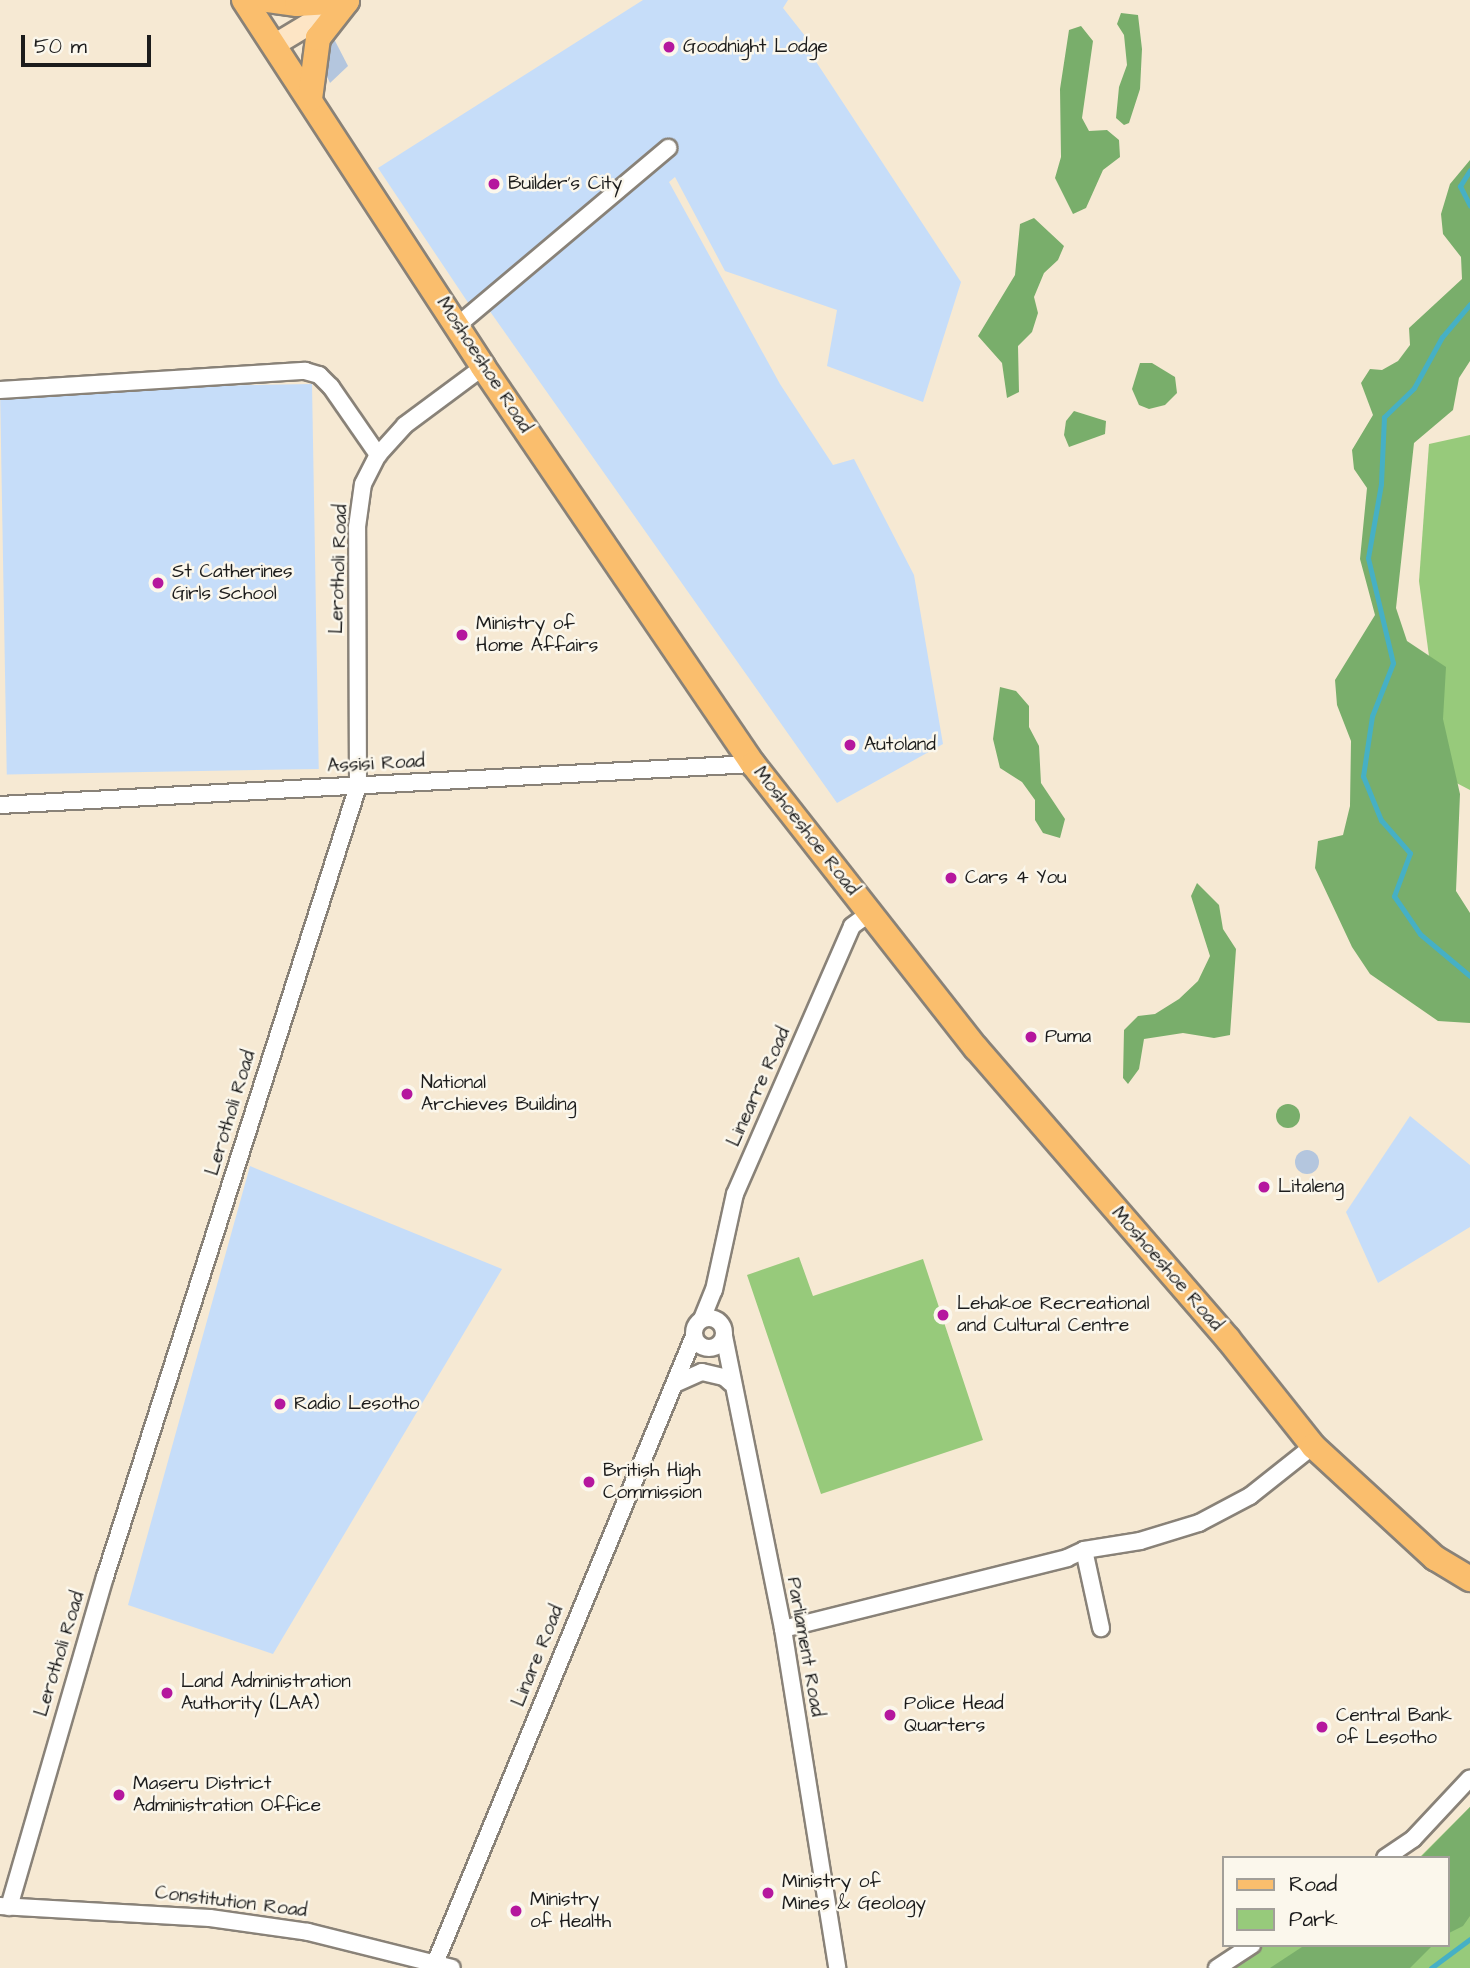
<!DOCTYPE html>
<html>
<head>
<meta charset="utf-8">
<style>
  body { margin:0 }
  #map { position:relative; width:1470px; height:1968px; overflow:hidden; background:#f6e9d3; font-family:"Architects Daughter",sans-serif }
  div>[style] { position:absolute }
  .built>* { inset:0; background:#c6ddf9; transform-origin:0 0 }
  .industrial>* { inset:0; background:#b4c6de }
  .round { border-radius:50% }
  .green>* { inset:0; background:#97ca7b }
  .forest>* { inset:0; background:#79ae6b }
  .stream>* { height:5px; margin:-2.5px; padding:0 2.5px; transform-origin:2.5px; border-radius:2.5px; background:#46b0c5 }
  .roads { filter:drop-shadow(2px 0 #898278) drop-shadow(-2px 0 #898278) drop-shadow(0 2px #898278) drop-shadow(0 -2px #898278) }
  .street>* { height:16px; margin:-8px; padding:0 8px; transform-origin:8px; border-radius:8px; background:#fff }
  .street>.ring { margin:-8px; padding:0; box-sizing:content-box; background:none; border:16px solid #fff; border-radius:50% }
  .secondary>* { height:21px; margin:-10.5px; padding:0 10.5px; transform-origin:10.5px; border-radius:10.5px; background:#fde5c5 }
  .primary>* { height:24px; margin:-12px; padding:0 12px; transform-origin:12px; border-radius:12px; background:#fabe6d }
  .dots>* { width:19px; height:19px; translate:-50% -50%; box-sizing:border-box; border:4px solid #fbf7ec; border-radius:50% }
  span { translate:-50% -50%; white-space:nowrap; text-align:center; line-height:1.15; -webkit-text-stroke:5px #fbf7ec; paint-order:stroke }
  .poi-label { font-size:19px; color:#1c1c1c }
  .left { translate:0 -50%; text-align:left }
  .street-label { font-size:19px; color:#1c1c1c }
  .legend { position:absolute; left:1222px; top:1856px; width:228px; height:91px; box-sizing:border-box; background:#fbf7ec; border:2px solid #a29f99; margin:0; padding:9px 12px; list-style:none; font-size:21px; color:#1c1c1c }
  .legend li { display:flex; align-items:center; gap:14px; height:35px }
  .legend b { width:35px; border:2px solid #a29f99 }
  .scale { position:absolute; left:21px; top:35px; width:130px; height:32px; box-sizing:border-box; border:4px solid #1c1c1c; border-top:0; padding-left:9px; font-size:21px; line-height:24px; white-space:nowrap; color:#1c1c1c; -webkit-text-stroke:5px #fbf7ec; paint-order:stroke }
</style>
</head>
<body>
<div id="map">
  <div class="built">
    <div style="clip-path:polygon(643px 0,788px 0,783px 8px,809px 41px,809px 51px,961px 282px,923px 402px,827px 366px,837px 310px,725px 271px,675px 177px,669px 182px,780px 384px,833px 465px,854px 459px,914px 575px,943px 744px,837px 803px,489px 310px,479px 319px,378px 168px)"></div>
    <div style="left:312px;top:384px;width:385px;height:312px;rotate:89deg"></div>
    <div style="clip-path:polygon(1410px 1116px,1470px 1165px,1470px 1227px,1378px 1283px,1346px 1212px)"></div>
    <div style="clip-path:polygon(250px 1166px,502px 1269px,273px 1654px,128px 1605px)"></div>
  </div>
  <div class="industrial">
    <div style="clip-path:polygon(333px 37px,348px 66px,330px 83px,317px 55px)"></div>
    <div class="round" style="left:1295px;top:1150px;width:24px;height:24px"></div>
  </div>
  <div class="green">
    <div style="clip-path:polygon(1470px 435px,1470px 790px,1445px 777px,1419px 581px,1429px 444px)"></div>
    <div style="clip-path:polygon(799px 1257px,813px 1296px,923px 1259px,983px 1440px,821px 1494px,747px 1275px)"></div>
    <div style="clip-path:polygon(1470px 1807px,1470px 1968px,1224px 1968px,1264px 1945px,1447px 1945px,1447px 1858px,1419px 1858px)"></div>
  </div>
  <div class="forest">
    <div style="clip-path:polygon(1121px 13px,1138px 15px,1142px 49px,1140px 89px,1129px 123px,1124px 125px,1116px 118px,1119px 87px,1127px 65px,1124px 35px,1117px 24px)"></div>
    <div style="clip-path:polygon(1081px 26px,1093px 41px,1082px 118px,1089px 131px,1107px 130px,1119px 140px,1120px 157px,1103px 170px,1086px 208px,1073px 214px,1055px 178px,1061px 157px,1060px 89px,1069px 30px)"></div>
    <div style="clip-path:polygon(1470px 160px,1470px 361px,1459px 378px,1453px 410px,1414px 443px,1396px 608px,1407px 641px,1446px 667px,1443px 719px,1460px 794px,1456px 891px,1470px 913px,1470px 1023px,1438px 1021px,1370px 974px,1352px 947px,1315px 868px,1318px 841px,1343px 835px,1350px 806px,1351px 741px,1337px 705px,1335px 680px,1375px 615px,1360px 559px,1367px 488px,1354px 469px,1352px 450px,1373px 415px,1361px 383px,1370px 369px,1382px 370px,1398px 361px,1410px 345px,1409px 328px,1462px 279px,1461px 257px,1443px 234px,1441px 214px,1450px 184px)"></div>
    <div style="clip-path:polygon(1034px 218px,1064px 246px,1058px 260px,1044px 273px,1034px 297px,1038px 313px,1032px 332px,1018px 346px,1019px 392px,1007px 398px,1002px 363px,978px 336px,1015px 275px,1020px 224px)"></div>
    <div style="clip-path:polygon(1140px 363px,1152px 363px,1175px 377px,1177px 393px,1165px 405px,1149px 409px,1139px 405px,1132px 389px)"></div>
    <div style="clip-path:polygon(1074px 411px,1106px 421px,1105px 434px,1069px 447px,1064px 435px,1066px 421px)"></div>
    <div style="clip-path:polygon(1000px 687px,1016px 691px,1029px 706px,1029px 727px,1039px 746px,1041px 783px,1065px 819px,1060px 838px,1043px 833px,1035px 820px,1035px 800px,1022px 782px,1000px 768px,993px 739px)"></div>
    <div style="clip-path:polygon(1197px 883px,1219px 905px,1223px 929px,1236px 949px,1230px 1035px,1214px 1038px,1183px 1033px,1144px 1039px,1139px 1069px,1128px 1084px,1123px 1078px,1124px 1030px,1138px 1016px,1155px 1014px,1179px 999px,1198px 981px,1210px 956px,1191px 896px)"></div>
    <div class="round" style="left:1276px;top:1104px;width:24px;height:24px"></div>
    <div style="clip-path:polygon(1470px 1807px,1470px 1916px,1463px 1926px,1447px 1934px,1447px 1858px,1420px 1858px)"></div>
    <div style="clip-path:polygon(1305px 1945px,1433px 1945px,1410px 1968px,1270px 1968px)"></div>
  </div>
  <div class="stream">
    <div style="left:1470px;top:170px;width:19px;rotate:122deg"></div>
    <div style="left:1460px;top:186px;width:22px;rotate:63deg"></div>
    <div style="left:1470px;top:304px;width:43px;rotate:130.3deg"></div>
    <div style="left:1442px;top:337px;width:58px;rotate:118.8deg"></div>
    <div style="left:1414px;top:388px;width:42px;rotate:136deg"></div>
    <div style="left:1384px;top:417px;width:67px;rotate:92.6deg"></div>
    <div style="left:1381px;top:484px;width:75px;rotate:100deg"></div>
    <div style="left:1368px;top:558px;width:108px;rotate:76.6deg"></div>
    <div style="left:1393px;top:663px;width:57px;rotate:111.6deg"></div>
    <div style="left:1372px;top:716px;width:61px;rotate:98.5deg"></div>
    <div style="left:1363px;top:776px;width:48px;rotate:67.8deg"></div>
    <div style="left:1381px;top:820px;width:44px;rotate:48.7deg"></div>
    <div style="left:1410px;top:853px;width:46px;rotate:110.4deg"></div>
    <div style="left:1394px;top:896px;width:46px;rotate:55.6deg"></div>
    <div style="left:1420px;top:934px;width:65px;rotate:40deg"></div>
    <div style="left:1431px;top:1968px;width:49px;rotate:-36.6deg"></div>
  </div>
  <div class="roads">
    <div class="street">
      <div style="left:458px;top:325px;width:275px;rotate:-40.1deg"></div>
      <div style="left:0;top:390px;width:306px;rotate:-3.6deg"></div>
      <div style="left:305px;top:371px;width:15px;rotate:16deg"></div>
      <div style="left:319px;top:375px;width:17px;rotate:45deg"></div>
      <div style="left:331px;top:387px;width:83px;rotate:55.3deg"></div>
      <div style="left:0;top:805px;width:754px;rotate:-3.12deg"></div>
      <div class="ring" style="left:694px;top:1318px;width:14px;height:14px"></div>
      <div style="left:702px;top:1319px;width:31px;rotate:-68deg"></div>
      <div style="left:714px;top:1290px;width:98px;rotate:-77.7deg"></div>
      <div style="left:735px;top:1194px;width:292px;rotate:-66.4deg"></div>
      <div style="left:852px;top:926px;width:22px;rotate:-36deg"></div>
      <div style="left:724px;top:1336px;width:299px;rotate:78.6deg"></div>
      <div style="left:783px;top:1629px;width:343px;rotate:80.9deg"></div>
      <div style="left:677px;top:1383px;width:27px;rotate:-24deg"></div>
      <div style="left:702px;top:1372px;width:23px;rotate:13deg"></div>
      <div style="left:724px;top:1377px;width:9px;rotate:41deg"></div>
      <div style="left:1084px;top:1550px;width:80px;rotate:77.7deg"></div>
      <div style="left:783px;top:1629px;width:293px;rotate:-14deg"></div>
      <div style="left:1067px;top:1558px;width:19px;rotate:-25deg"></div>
      <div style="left:1084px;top:1550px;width:57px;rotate:-9.1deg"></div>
      <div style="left:1140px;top:1541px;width:62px;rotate:-17deg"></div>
      <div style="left:1199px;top:1523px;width:58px;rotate:-27.9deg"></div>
      <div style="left:1250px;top:1496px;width:80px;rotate:-38.4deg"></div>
      <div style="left:1385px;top:1858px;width:34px;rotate:-34deg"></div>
      <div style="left:1413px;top:1839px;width:83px;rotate:-46.9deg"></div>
      <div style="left:0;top:1906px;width:210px;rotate:3.3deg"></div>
      <div style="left:210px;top:1918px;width:99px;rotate:8.1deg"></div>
      <div style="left:308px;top:1932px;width:148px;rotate:14deg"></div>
      <div style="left:9px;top:1907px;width:344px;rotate:-73.8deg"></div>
      <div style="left:105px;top:1577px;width:830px;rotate:-72.26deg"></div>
      <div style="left:358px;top:786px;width:259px;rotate:-90.2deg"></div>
      <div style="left:357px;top:527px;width:43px;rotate:-82.1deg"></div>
      <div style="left:363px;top:484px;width:33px;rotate:-63deg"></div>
      <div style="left:378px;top:455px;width:40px;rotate:-48deg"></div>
      <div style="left:405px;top:425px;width:97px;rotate:-36.6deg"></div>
      <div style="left:436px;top:1961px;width:676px;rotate:-67.57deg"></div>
      <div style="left:1217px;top:1968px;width:42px;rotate:-33.3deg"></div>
    </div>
    <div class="secondary">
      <div style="left:273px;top:45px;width:82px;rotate:-31deg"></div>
    </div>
    <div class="primary">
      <div style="left:244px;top:0;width:438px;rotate:56.9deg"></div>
      <div style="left:483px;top:367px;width:480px;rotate:55.8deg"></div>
      <div style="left:753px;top:764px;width:361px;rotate:51.9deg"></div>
      <div style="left:976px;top:1048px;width:385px;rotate:49.1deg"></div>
      <div style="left:1228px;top:1339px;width:137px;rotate:51.5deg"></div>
      <div style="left:1313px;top:1446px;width:166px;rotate:42.6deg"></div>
      <div style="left:1435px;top:1558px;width:41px;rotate:31deg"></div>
      <div style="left:268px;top:0;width:29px;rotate:8deg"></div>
      <div style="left:297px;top:4px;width:50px;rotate:-3.4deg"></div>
      <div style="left:310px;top:99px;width:62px;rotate:-82.5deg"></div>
      <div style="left:318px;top:38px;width:47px;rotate:-51.9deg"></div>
    </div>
  </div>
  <div class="dots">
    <div style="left:669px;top:47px;background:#b5179e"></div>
    <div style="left:494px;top:184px;background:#b5179e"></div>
    <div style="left:158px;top:583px;background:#b5179e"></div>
    <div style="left:462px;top:635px;background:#b5179e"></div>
    <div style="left:850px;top:745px;background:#b5179e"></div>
    <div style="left:951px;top:878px;background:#b5179e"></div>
    <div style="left:1031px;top:1037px;background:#b5179e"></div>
    <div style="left:407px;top:1094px;background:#b5179e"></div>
    <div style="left:1264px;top:1187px;background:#b5179e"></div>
    <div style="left:943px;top:1315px;background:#b5179e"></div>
    <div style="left:280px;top:1404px;background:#b5179e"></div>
    <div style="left:589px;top:1482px;background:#b5179e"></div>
    <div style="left:167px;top:1693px;background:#b5179e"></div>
    <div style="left:890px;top:1715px;background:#b5179e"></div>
    <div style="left:1322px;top:1727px;background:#b5179e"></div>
    <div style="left:119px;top:1795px;background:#b5179e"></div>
    <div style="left:768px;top:1893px;background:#b5179e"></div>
    <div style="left:516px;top:1911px;background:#b5179e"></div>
  </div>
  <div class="poi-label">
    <span class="left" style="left:683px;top:47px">Goodnight Lodge</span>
    <span class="left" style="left:508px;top:184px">Builder's City</span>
    <span class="left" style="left:172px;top:583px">St Catherines<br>Girls School</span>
    <span class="left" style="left:476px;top:635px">Ministry of<br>Home Affairs</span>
    <span class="left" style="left:864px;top:745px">Autoland</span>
    <span class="left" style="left:965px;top:878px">Cars 4 You</span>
    <span class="left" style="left:1045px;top:1037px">Puma</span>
    <span class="left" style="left:421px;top:1094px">National<br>Archieves Building</span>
    <span class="left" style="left:1278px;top:1187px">Litaleng</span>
    <span class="left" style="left:957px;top:1315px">Lehakoe Recreational<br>and Cultural Centre</span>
    <span class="left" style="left:294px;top:1404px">Radio Lesotho</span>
    <span class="left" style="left:603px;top:1482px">British High<br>Commission</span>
    <span class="left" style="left:181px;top:1693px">Land Administration<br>Authority (LAA)</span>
    <span class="left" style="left:904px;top:1715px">Police Head<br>Quarters</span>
    <span class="left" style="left:1336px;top:1727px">Central Bank<br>of Lesotho</span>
    <span class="left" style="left:133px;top:1795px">Maseru District<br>Administration Office</span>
    <span class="left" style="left:782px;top:1893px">Ministry of<br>Mines &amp; Geology</span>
    <span class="left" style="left:530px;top:1911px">Ministry<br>of Health</span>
  </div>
  <div class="street-label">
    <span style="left:484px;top:365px;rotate:57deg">Moshoeshoe Road</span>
    <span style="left:339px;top:569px;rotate:-88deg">Lerotholi Road</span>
    <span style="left:376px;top:764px;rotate:-3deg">Assisi Road</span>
    <span style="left:806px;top:831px;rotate:52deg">Moshoeshoe Road</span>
    <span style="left:759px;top:1087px;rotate:-66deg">Linearre Road</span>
    <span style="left:231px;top:1113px;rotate:-73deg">Lerotholi Road</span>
    <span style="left:1167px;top:1269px;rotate:49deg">Moshoeshoe Road</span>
    <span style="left:805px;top:1647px;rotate:80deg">Parliament Road</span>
    <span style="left:60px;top:1654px;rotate:-73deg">Lerotholi Road</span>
    <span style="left:538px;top:1656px;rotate:-68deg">Linare Road</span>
    <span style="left:231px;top:1902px;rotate:7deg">Constitution Road</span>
  </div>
  <ul class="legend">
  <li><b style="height:9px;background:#fabe6d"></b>Road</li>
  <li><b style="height:19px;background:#97ca7b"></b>Park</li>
  </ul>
  <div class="scale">50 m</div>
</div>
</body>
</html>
